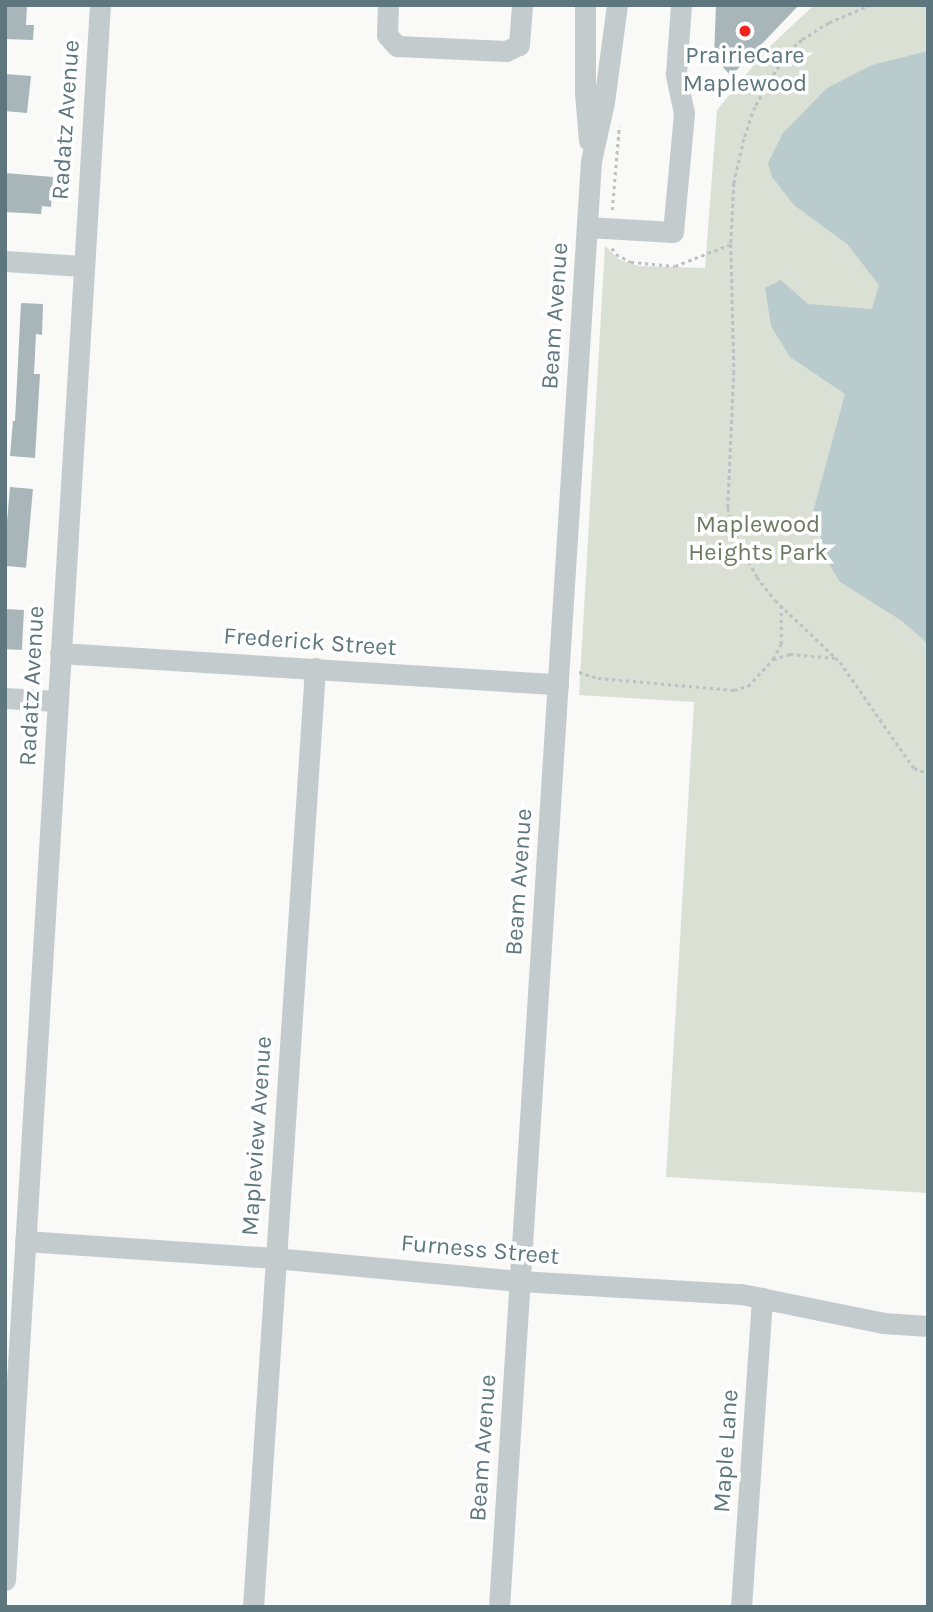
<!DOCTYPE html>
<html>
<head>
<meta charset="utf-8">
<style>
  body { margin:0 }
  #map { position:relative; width:933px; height:1612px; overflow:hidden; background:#f9f9f7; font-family:Karla,sans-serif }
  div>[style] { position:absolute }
  .green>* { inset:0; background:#dbe0d5 }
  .water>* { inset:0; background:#bacbcd }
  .building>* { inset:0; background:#a8b6ba; transform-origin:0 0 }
  .path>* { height:2.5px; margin-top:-1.25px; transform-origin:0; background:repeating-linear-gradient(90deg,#bcc1c3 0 3.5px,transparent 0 7px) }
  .minor>* { height:21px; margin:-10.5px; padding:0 10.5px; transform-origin:10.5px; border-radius:10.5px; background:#c4cbcd }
  .dots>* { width:19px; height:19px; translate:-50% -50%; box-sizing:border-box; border:4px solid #fff; border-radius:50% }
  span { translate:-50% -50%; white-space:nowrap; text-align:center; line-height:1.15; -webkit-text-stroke:7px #fff; paint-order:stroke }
  .poi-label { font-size:24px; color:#5e777f }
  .street-label { font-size:24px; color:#5e777f }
  .park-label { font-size:24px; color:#6c7b61 }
  .frame { position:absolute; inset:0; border:7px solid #5e777f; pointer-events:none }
</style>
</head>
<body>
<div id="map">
  <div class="green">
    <div style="clip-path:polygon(814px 5px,928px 5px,928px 1193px,666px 1177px,694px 702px,579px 695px,605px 246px,620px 260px,639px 266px,705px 268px,717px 110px,766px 50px)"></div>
  </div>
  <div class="water">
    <div style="clip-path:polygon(928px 51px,928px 644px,902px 621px,840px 582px,829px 564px,813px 512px,845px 394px,790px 357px,771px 326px,765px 288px,781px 280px,808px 304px,872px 309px,879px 285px,847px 244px,794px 205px,772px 177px,768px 163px,783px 133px,827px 88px,872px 65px)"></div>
  </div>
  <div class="building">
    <div style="clip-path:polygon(6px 5px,27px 5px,26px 25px,34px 25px,33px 40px,5px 39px)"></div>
    <div style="clip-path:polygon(716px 5px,799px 5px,731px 76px,714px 57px)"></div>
    <div style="clip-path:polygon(5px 74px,31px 76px,27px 113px,5px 111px)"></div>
    <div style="clip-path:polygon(5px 173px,53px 177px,51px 207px,42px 206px,41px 214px,5px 212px)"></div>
    <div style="clip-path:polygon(21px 303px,43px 304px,42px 335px,36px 334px,34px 374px,40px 374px,35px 458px,10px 456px,13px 421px,15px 421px)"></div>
    <div style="left:10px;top:487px;width:23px;height:79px;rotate:5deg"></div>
    <div style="left:5px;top:609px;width:19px;height:40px;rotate:3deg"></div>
  </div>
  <div class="path">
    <div style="left:871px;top:5px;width:46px;rotate:156.8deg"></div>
    <div style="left:829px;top:23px;width:32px;rotate:148deg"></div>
    <div style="left:802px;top:40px;width:21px;rotate:139deg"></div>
    <div style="left:786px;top:54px;width:61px;rotate:120.3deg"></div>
    <div style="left:755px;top:107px;width:34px;rotate:109deg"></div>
    <div style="left:744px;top:139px;width:45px;rotate:102.8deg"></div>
    <div style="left:734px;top:183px;width:61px;rotate:92.8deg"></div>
    <div style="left:731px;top:244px;width:127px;rotate:88.6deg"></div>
    <div style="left:734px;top:371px;width:137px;rotate:92.5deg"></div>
    <div style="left:728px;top:508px;width:37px;rotate:73deg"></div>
    <div style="left:739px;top:543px;width:38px;rotate:62deg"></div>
    <div style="left:757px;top:577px;width:29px;rotate:52deg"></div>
    <div style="left:775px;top:600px;width:90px;rotate:43.6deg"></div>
    <div style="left:840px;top:662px;width:129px;rotate:55.1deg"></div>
    <div style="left:914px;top:768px;width:15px;rotate:20deg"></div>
    <div style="left:612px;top:210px;width:84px;rotate:-85.2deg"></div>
    <div style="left:612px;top:248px;width:7px;rotate:56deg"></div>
    <div style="left:616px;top:254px;width:17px;rotate:28deg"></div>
    <div style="left:631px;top:262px;width:44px;rotate:5.2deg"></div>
    <div style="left:675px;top:266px;width:60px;rotate:-21.4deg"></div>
    <div style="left:773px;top:659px;width:17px;rotate:-62deg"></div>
    <div style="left:781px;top:644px;width:39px;rotate:-90deg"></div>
    <div style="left:579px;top:672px;width:20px;rotate:18deg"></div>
    <div style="left:598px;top:678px;width:137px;rotate:5deg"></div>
    <div style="left:734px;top:690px;width:15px;rotate:-16deg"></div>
    <div style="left:748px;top:686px;width:37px;rotate:-47deg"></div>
    <div style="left:773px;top:659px;width:18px;rotate:-16deg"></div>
    <div style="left:790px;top:654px;width:46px;rotate:5deg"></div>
  </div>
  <div class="minor">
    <div style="left:388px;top:5px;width:30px;rotate:92deg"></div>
    <div style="left:387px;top:35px;width:15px;rotate:48deg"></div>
    <div style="left:397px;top:46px;width:109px;rotate:2.6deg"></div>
    <div style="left:506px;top:51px;width:14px;rotate:-25deg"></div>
    <div style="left:519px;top:45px;width:40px;rotate:-85.7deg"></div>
    <div style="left:585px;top:5px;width:88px;rotate:90deg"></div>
    <div style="left:585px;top:93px;width:48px;rotate:85.2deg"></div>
    <div style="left:587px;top:227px;width:86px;rotate:3.3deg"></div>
    <div style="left:673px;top:232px;width:120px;rotate:-84.7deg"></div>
    <div style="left:684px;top:113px;width:40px;rotate:-102deg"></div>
    <div style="left:676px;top:74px;width:69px;rotate:-85.9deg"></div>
    <div style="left:5px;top:261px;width:77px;rotate:3.7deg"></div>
    <div style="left:60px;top:653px;width:499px;rotate:3.6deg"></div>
    <div style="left:5px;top:698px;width:52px;rotate:3.3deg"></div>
    <div style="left:25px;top:1241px;width:251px;rotate:3.9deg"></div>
    <div style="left:275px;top:1258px;width:246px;rotate:5.4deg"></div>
    <div style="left:520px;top:1281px;width:221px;rotate:3.4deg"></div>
    <div style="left:741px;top:1294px;width:145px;rotate:11.5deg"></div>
    <div style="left:883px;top:1323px;width:45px;rotate:3.8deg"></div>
    <div style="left:5px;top:1580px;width:1578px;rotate:-86.55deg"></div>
    <div style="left:253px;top:1607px;width:941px;rotate:-86.22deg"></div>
    <div style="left:499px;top:1607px;width:1449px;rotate:-86.36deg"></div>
    <div style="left:591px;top:161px;width:60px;rotate:-77.6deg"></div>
    <div style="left:604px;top:102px;width:98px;rotate:-82.4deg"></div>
    <div style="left:741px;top:1607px;width:310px;rotate:-86.1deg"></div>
  </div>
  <div class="dots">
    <div style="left:745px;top:31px;background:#f3231d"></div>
  </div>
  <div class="poi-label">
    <span style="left:745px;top:70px">PrairieCare<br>Maplewood</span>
  </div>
  <div class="street-label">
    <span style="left:66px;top:120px;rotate:-86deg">Radatz Avenue</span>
    <span style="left:555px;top:316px;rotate:-86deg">Beam Avenue</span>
    <span style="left:310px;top:642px;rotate:4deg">Frederick Street</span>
    <span style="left:32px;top:686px;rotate:-87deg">Radatz Avenue</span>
    <span style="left:519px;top:882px;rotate:-86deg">Beam Avenue</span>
    <span style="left:257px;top:1136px;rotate:-86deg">Mapleview Avenue</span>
    <span style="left:480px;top:1250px;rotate:5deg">Furness Street</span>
    <span style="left:483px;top:1448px;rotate:-86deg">Beam Avenue</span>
    <span style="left:726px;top:1451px;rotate:-86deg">Maple Lane</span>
  </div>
  <div class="park-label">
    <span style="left:758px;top:539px">Maplewood<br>Heights Park</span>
  </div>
  <div class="frame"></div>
</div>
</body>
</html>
